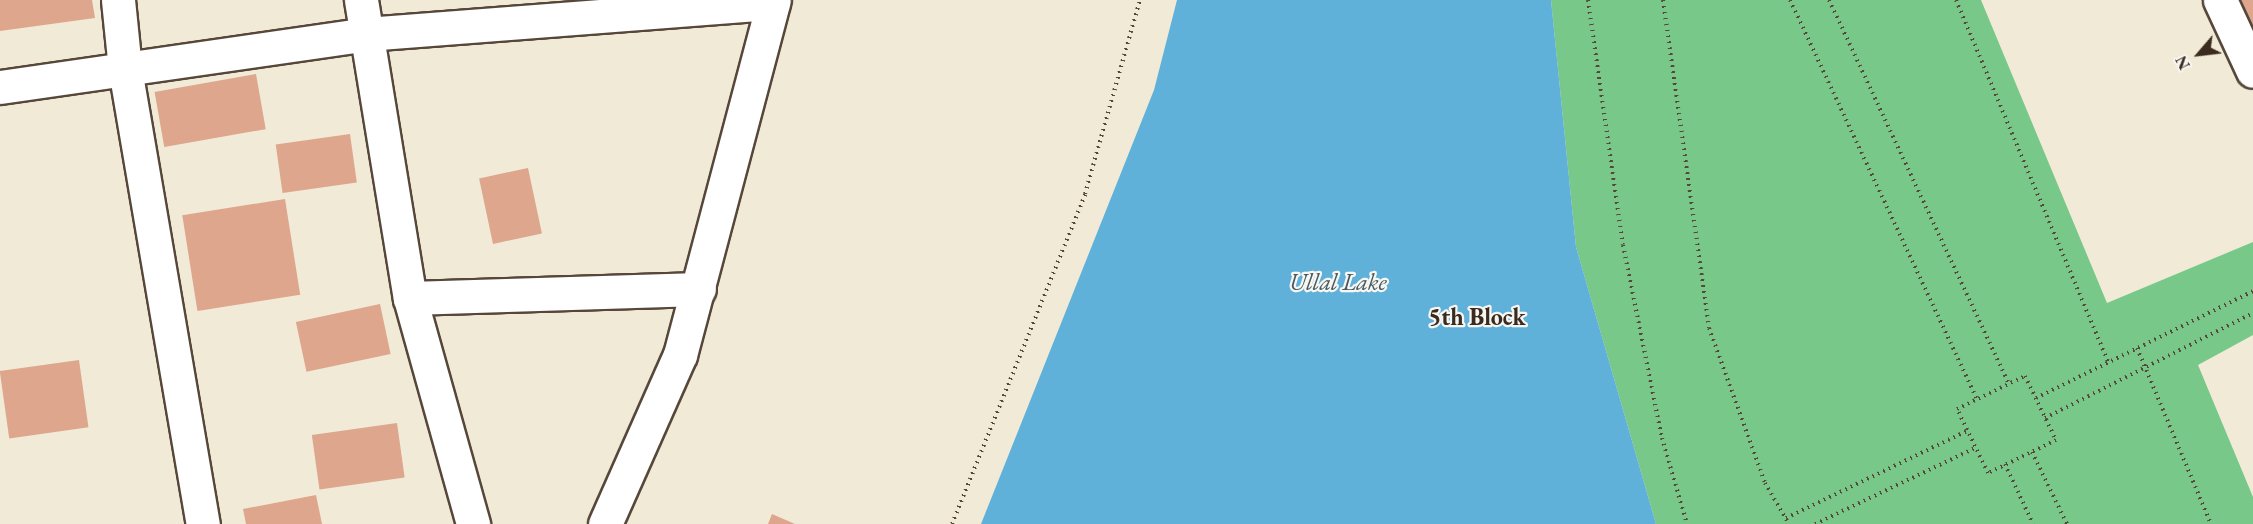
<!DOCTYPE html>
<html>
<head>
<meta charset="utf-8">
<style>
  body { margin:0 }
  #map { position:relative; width:2253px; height:524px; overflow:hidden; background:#f1ead7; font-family:"EB Garamond",serif }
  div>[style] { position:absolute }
  .green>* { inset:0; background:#77c889 }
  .water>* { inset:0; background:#5fb1da }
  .building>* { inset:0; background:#dda68d; transform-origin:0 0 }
  .path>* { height:4px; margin-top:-2px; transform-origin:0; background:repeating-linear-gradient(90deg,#56473a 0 1.5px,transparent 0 6px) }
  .roads { filter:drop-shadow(2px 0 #56473a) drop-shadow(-2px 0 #56473a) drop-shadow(0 2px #56473a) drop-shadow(0 -2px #56473a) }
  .street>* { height:33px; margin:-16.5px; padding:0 16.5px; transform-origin:16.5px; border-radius:16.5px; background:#fff }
  .secondary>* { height:33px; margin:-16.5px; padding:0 16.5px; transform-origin:16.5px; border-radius:16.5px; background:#fff }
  span { translate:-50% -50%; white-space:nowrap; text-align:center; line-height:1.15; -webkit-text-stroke:4.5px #f6f6f2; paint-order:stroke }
  .water-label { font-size:24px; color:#485960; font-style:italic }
  .neighbourhood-label { font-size:24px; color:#3b2a1e; font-weight:700 }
  .north { position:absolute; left:2169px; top:24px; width:60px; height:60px; -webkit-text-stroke:4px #f6f6f2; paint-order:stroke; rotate:242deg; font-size:16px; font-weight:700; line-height:24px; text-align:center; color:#3b2a1e }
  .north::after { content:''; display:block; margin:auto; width:21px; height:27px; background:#3b2a1e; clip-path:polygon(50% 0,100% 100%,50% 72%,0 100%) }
</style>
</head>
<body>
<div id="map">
  <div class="green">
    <div style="clip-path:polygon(1551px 0,1981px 0,2107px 303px,2253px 242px,2253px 335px,2198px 365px,2253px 497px,2253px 524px,1656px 524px,1576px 247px)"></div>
  </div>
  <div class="water">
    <div style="clip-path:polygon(1177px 0,1551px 0,1576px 247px,1656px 524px,981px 524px,1154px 90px)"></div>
  </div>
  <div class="building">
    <div style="clip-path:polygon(0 0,92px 0,95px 18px,0 31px)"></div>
    <div style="clip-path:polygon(2240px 0,2253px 0,2253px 26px)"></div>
    <div style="left:256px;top:74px;width:56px;height:103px;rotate:80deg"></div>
    <div style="left:350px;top:134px;width:49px;height:75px;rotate:82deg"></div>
    <div style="left:528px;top:168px;width:67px;height:50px;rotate:78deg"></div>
    <div style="left:285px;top:199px;width:97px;height:104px;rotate:81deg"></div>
    <div style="left:380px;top:304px;width:51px;height:86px;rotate:78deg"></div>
    <div style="left:79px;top:360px;width:68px;height:80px;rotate:82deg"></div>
    <div style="left:397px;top:423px;width:55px;height:86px;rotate:82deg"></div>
    <div style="clip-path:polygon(316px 495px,322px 524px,246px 524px,243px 509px)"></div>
    <div style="clip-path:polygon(772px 514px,795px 524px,768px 524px)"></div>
  </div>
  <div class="path">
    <div style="left:1588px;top:0;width:247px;rotate:81.9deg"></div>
    <div style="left:1623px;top:245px;width:197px;rotate:78.6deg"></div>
    <div style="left:1662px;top:438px;width:90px;rotate:73.8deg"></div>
    <div style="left:1663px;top:0;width:331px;rotate:82deg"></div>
    <div style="left:1709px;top:328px;width:165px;rotate:70.1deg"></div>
    <div style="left:1765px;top:483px;width:48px;rotate:59.7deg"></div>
    <div style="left:1790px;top:0;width:441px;rotate:64.9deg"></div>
    <div style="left:1829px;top:0;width:424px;rotate:64.9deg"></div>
    <div style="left:1956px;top:0;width:393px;rotate:67.2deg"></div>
    <div style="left:2137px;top:348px;width:191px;rotate:67.2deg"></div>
    <div style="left:2025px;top:376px;width:71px;rotate:64.2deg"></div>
    <div style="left:2056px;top:440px;width:76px;rotate:154.1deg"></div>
    <div style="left:1988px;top:473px;width:71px;rotate:-115.8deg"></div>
    <div style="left:1957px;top:409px;width:76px;rotate:-25.9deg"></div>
    <div style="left:2036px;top:398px;width:242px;rotate:-26.2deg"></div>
    <div style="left:2045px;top:418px;width:233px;rotate:-26.8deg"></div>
    <div style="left:2032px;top:452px;width:80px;rotate:64.1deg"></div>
    <div style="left:2005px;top:464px;width:66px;rotate:65deg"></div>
    <div style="left:1786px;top:518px;width:201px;rotate:-25.7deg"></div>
    <div style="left:952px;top:524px;width:356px;rotate:-68deg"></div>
    <div style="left:1085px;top:194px;width:202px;rotate:-74.2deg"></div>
    <div style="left:1815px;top:524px;width:177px;rotate:-25.4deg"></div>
  </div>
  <div class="roads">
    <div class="street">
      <div style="left:118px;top:0;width:69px;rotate:84.2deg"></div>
      <div style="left:125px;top:69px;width:462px;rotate:80.3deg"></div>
      <div style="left:361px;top:0;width:302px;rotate:80.7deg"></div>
      <div style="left:410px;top:298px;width:235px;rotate:74.4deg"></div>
      <div style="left:2220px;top:0;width:78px;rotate:65.1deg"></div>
      <div style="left:0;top:87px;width:370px;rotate:-8.2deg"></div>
      <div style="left:366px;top:34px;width:408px;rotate:-4.4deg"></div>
      <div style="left:410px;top:298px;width:289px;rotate:-1.8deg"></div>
    </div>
    <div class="secondary">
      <div style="left:605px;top:524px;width:185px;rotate:-66.1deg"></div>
      <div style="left:680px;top:355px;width:367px;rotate:-75.2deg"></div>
    </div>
  </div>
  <div class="water-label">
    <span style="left:1338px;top:282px">Ullal Lake</span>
  </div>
  <div class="neighbourhood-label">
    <span style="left:1477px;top:317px">5th Block</span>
  </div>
  <div class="north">N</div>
</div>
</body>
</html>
